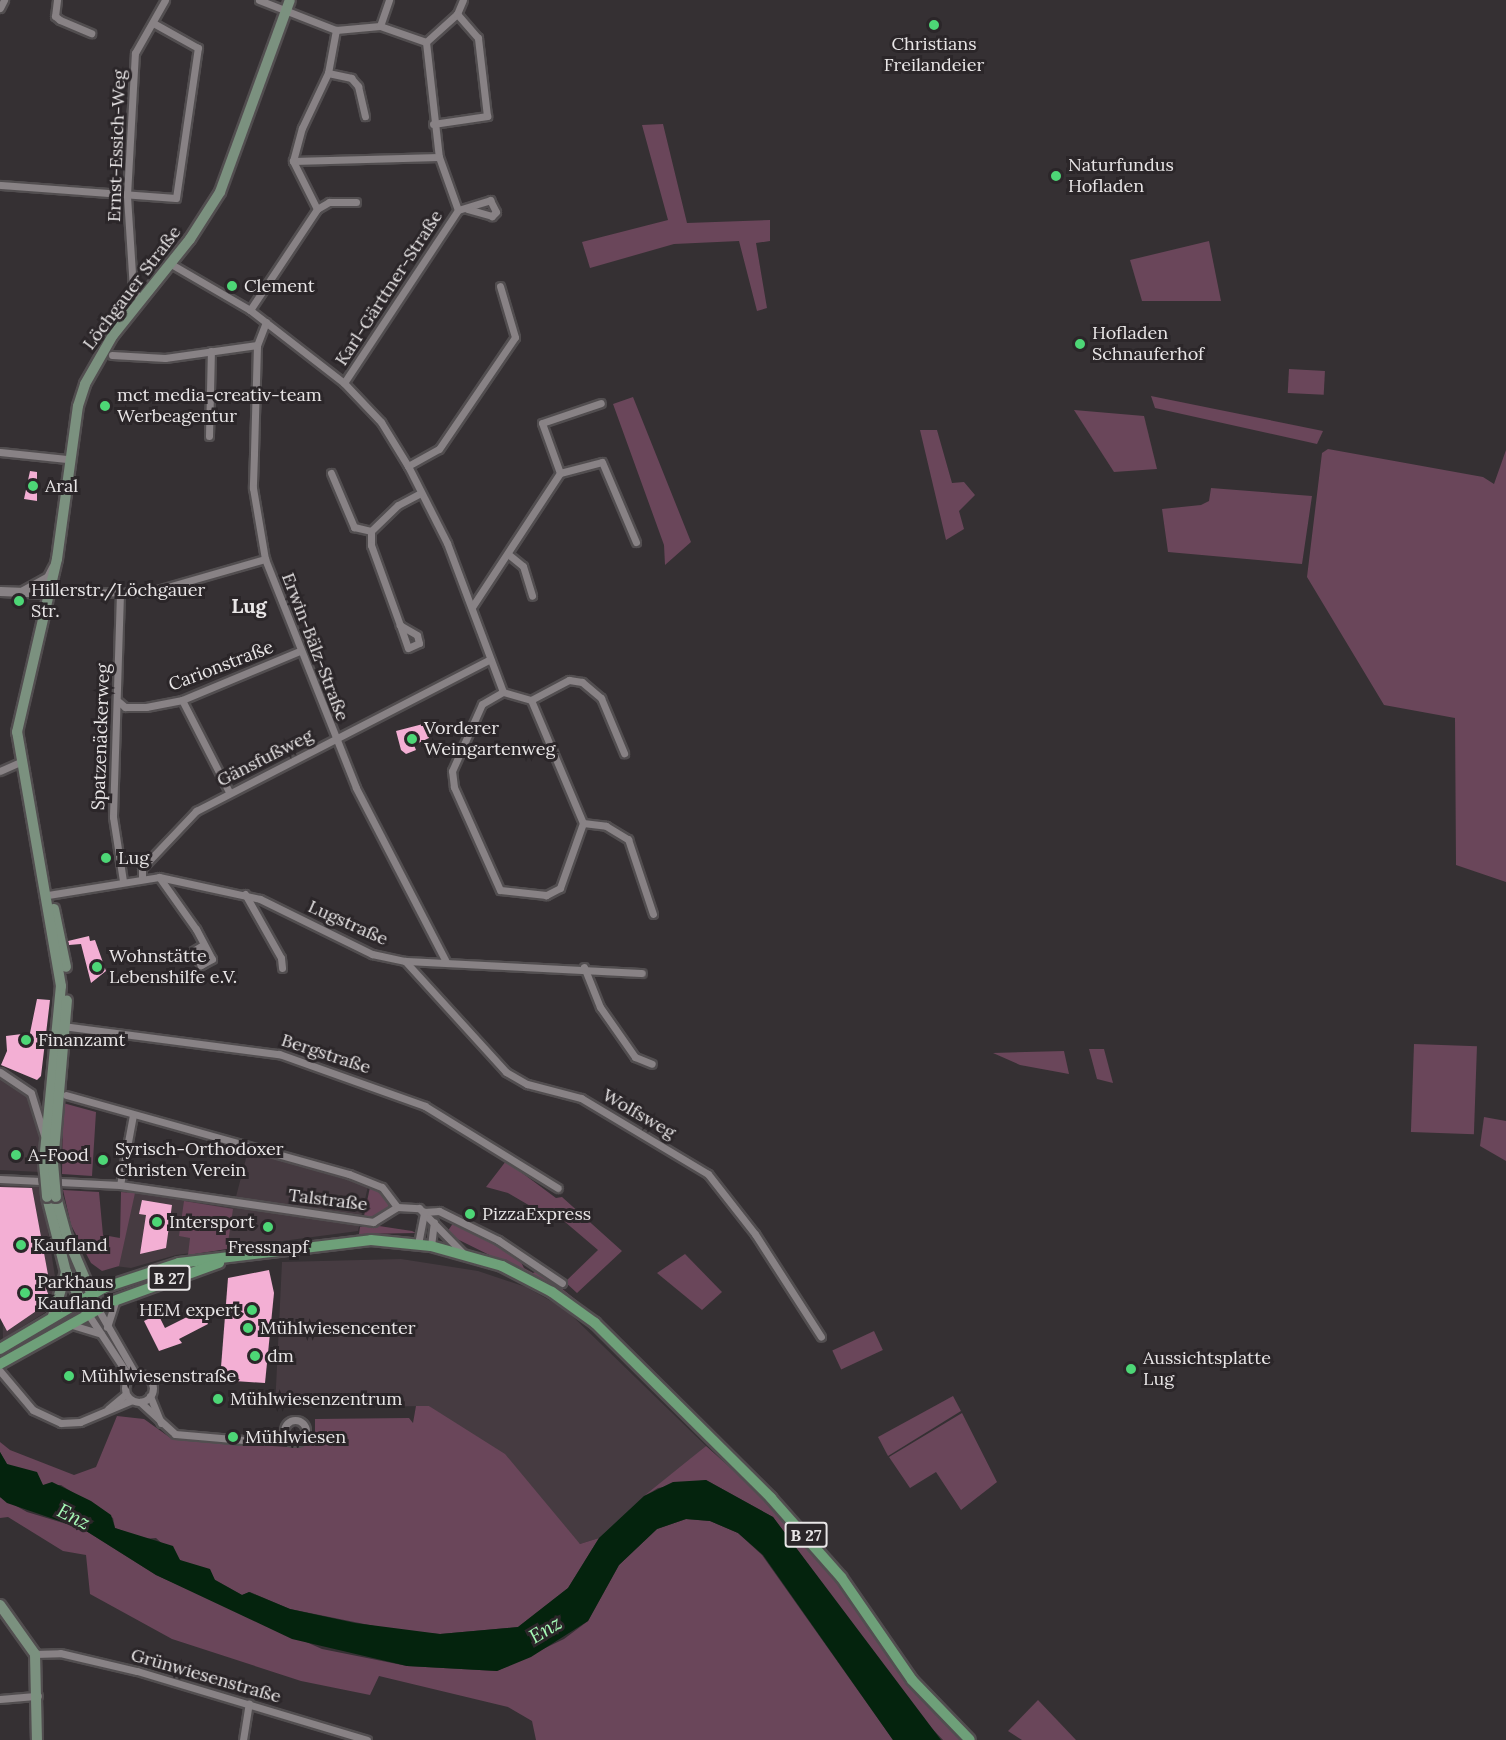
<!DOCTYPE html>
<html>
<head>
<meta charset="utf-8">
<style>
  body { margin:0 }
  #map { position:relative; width:1506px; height:1740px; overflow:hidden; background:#353033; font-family:Lora,serif }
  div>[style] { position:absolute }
  .built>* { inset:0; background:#463b41 }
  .green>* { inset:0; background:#6a465a; transform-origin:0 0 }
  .water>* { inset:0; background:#04230d }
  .building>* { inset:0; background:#f3afd4 }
  .roads { filter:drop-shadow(2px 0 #524e50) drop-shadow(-2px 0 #524e50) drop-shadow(0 2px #524e50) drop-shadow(0 -2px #524e50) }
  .minor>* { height:7px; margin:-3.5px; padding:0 3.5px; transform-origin:3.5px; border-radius:3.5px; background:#888285 }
  .minor>.ring { margin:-3.5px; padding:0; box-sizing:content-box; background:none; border:7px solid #888285; border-radius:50% }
  .tertiary>* { height:9px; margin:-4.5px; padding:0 4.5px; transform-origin:4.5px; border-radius:4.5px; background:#888285 }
  .secondary>* { height:10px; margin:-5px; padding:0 5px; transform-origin:5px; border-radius:5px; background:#7b917f }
  .primary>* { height:10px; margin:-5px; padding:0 5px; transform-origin:5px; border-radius:5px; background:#6ea079 }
  .bridges { filter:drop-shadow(2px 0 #524e50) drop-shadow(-2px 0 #524e50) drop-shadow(0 2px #524e50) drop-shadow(0 -2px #524e50) }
  .secondary-bridge>* { height:10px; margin:-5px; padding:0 5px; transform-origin:5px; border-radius:5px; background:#7b917f }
  .dots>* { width:16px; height:16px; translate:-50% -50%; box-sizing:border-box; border:3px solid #2b2629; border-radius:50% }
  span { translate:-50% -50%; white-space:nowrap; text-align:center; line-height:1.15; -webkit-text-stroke:6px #2b2629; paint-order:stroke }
  .shield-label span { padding:2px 4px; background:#2b2629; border:2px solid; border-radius:4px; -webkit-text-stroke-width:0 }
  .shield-label { font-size:16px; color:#e9e6e7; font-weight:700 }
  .poi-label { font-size:18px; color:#e9e6e7 }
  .left { translate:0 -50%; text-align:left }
  .right { translate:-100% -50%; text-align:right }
  .street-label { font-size:18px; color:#e9e6e7 }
  .neighbourhood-label { font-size:20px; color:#e9e6e7; font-weight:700 }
  .water-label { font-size:20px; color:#a6fab7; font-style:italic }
</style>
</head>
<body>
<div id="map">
  <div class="built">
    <div style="clip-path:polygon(0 1076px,29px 1095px,40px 1120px,40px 1172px,0 1170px)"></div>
    <div style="clip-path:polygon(248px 1151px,368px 1186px,358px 1231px,176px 1255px,131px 1268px,115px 1266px,127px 1191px,233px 1208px)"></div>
    <div style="clip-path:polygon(0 1184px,41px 1186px,58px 1296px,52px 1308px,3px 1339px)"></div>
    <div style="clip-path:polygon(401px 1259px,478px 1271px,526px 1287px,565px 1309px,706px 1446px,599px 1538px,580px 1544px,429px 1406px,275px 1408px,282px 1262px)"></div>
  </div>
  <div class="green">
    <div style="clip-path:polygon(663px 124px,687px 223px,770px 220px,770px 241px,756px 243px,767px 308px,757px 311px,739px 241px,674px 244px,590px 268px,582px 242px,668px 220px,642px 125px)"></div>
    <div style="clip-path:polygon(1209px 241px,1221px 301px,1142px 301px,1130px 260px)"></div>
    <div style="left:1289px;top:369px;width:36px;height:24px;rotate:3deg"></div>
    <div style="clip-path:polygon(1151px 396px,1215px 409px,1323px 431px,1317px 444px,1155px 408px)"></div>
    <div style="clip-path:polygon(633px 397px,691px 542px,665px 565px,664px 545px,613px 404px)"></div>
    <div style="clip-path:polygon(1074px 410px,1144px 416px,1157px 469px,1114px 472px)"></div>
    <div style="clip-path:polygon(920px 430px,937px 430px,952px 483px,964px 482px,975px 495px,959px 511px,964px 529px,946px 540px)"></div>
    <div style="clip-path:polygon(1328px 449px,1483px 477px,1494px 484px,1506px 450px,1506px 882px,1456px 865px,1455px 718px,1384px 705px,1307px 577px,1322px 453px)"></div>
    <div style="clip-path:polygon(1211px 488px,1312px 496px,1302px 564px,1168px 552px,1162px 509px,1201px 505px,1209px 501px)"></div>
    <div style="left:1414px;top:1044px;width:63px;height:88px;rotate:2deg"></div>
    <div style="clip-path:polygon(1089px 1049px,1104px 1049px,1113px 1083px,1097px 1079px)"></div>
    <div style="clip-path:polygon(1064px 1051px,1069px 1074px,1020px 1065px,993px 1053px)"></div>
    <div style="clip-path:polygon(63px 1103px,96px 1112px,92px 1176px,62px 1174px)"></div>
    <div style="clip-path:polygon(1484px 1117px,1506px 1121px,1506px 1161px,1480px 1146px)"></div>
    <div style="clip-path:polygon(506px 1161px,556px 1198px,562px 1197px,622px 1251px,577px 1293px,565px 1282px,598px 1250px,551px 1210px,544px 1214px,508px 1193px,486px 1187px)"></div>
    <div style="clip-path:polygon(370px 1187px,379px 1189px,390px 1203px,386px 1211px,370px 1217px,364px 1216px)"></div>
    <div style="clip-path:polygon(63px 1190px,99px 1192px,103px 1235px,120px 1238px,121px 1192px,135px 1193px,119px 1266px,102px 1271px,91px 1263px,71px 1225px)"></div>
    <div style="clip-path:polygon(184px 1201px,233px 1209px,227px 1249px,188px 1255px,190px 1238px,179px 1236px)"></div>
    <div style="clip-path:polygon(454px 1222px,518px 1256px,524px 1268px,533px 1273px,539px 1270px,597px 1317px,534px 1277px,453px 1237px,447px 1232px)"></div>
    <div style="clip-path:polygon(379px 1226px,412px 1231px,416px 1233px,359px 1234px,360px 1227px)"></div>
    <div style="clip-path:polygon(685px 1254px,722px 1292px,702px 1310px,657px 1273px)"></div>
    <div style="left:874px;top:1331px;width:21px;height:46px;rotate:65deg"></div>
    <div style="clip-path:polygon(953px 1396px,961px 1411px,888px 1456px,878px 1437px)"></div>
    <div style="clip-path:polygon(416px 1406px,429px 1406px,505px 1454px,580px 1544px,599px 1538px,568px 1588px,518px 1627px,440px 1634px,399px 1631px,290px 1609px,250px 1592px,242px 1595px,180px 1560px,156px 1538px,144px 1539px,115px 1528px,113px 1518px,61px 1485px,43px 1485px,7px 1464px,0 1452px,0 1442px,10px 1450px,74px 1475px,96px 1467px,117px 1416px,144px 1419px,172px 1439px,287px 1447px,315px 1441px,315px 1419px,409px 1418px,413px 1423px)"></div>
    <div style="clip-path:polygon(962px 1413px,997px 1482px,961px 1510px,936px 1472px,910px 1488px,889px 1457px)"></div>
    <div style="clip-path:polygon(706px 1446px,787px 1518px,841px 1584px,918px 1695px,965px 1740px,943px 1740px,919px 1715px,773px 1517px,706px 1480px,658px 1488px,644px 1496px)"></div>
    <div style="clip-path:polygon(0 1497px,27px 1512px,83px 1529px,156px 1575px,322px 1649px,407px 1666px,497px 1671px,564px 1639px,588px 1621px,619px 1565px,657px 1529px,686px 1519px,710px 1521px,738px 1533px,762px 1555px,893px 1740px,536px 1740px,532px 1721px,508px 1707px,379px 1676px,370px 1695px,301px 1681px,172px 1639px,90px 1594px,86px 1555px,63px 1551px,8px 1517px,0 1518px)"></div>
    <div style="clip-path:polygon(1038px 1700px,1076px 1740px,1022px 1740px,1008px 1731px)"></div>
  </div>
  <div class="water">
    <div style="clip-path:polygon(0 1452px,7px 1464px,37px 1472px,43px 1485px,52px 1482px,91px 1501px,111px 1515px,115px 1528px,173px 1546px,180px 1560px,210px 1569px,215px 1580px,242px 1595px,249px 1592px,290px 1609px,355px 1623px,440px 1634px,518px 1627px,568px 1588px,599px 1538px,644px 1496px,673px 1482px,706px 1480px,773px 1517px,941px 1740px,893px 1740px,763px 1555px,738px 1533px,710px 1521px,686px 1519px,657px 1529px,619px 1565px,588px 1621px,531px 1657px,497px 1671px,407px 1666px,292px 1639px,156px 1575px,83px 1529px,7px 1503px,0 1497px)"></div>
  </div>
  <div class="building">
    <div style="clip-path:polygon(30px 471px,37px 472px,37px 501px,24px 499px)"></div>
    <div style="clip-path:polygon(423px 724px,429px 738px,414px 745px,416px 750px,406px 754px,401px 750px,396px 731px)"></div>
    <div style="clip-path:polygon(89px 936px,90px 941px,95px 940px,106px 971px,91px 983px,81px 944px,69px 945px,68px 941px)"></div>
    <div style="clip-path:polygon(37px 999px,50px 1000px,41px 1076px,37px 1080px,1px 1065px,7px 1051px,6px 1036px,30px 1033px)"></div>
    <div style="clip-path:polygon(0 1187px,32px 1188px,49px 1280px,43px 1281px,49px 1296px,45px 1305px,7px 1331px,0 1318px)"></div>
    <div style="clip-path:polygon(142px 1200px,172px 1205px,166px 1248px,140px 1254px,146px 1215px,139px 1214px)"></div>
    <div style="clip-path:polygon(269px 1270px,274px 1293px,265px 1383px,220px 1380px,228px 1278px)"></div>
    <div style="clip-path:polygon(201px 1310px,208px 1324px,179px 1339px,182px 1343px,159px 1351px,144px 1321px,158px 1314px,165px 1328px)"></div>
  </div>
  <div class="roads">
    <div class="minor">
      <div style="left:57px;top:0;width:16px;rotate:97deg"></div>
      <div style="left:55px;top:16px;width:6px;rotate:39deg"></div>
      <div style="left:60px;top:20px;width:34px;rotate:23deg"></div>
      <div style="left:259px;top:0;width:83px;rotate:21.3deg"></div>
      <div style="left:336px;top:30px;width:44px;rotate:-5.2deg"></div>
      <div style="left:380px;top:26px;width:49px;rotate:19.2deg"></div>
      <div style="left:426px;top:42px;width:116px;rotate:83.6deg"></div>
      <div style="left:439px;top:157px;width:56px;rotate:70.3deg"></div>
      <div style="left:458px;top:210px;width:207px;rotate:123.4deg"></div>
      <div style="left:0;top:8px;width:9px;rotate:-63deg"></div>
      <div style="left:380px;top:26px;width:28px;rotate:-71deg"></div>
      <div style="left:426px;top:42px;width:42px;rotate:-42.1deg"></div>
      <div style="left:457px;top:14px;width:15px;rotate:-67deg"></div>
      <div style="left:328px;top:73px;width:24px;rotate:12deg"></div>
      <div style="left:351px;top:78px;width:11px;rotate:49deg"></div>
      <div style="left:358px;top:86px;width:31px;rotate:77deg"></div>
      <div style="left:433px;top:124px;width:55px;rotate:-8.4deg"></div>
      <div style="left:487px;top:116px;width:79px;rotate:-96.6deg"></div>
      <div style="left:478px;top:38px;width:32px;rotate:-131deg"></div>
      <div style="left:293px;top:161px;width:146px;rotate:-1.6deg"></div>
      <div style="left:0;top:185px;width:176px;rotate:4.2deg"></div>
      <div style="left:176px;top:198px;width:152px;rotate:-81.7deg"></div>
      <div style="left:198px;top:48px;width:49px;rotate:-150.8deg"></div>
      <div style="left:317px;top:209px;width:54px;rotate:-116.6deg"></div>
      <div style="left:293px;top:161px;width:34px;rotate:-75deg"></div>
      <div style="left:302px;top:128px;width:61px;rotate:-64.7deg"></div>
      <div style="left:328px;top:73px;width:44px;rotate:-79.5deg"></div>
      <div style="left:458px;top:210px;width:34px;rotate:-17deg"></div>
      <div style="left:490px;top:200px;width:13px;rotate:63deg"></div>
      <div style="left:496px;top:212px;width:6px;rotate:135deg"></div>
      <div style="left:492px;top:216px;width:26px;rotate:-164deg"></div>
      <div style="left:171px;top:264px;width:91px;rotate:30.2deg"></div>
      <div style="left:250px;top:310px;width:119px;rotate:37.8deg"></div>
      <div style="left:344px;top:383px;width:54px;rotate:46.5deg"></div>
      <div style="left:381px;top:422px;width:52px;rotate:58.5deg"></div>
      <div style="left:408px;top:466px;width:86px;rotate:63.1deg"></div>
      <div style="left:447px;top:543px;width:159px;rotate:69.4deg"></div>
      <div style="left:503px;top:692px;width:29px;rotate:16deg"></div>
      <div style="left:531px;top:700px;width:134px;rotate:67.1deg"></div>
      <div style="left:583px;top:823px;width:69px;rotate:109.5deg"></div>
      <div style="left:560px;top:888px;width:16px;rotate:153deg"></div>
      <div style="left:546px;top:895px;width:46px;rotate:-173.8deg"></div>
      <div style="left:500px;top:890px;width:113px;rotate:-114.1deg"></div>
      <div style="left:454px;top:787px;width:16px;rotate:-97deg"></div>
      <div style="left:452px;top:771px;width:73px;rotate:-65.9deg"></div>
      <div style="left:482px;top:704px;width:24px;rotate:-30deg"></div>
      <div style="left:140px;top:299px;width:12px;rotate:-125deg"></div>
      <div style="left:133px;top:289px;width:94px;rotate:-93.7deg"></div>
      <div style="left:127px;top:195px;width:142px;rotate:-86.8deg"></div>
      <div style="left:135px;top:53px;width:61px;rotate:-60.5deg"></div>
      <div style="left:250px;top:310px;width:121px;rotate:-56.4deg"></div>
      <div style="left:317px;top:209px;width:14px;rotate:-30deg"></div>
      <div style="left:329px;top:202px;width:27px"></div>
      <div style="left:266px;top:322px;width:25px;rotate:111deg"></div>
      <div style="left:257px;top:345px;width:109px;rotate:91.6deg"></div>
      <div style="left:254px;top:454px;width:34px;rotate:92deg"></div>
      <div style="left:253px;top:488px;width:72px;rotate:80.4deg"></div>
      <div style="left:265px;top:559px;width:246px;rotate:68.3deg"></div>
      <div style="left:356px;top:788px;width:194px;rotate:62.6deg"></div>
      <div style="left:112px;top:355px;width:53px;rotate:3.2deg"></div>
      <div style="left:165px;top:358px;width:93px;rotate:-8deg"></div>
      <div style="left:209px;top:436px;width:85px;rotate:-88.7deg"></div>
      <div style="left:0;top:452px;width:67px;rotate:6deg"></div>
      <div style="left:408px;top:466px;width:35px;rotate:-29deg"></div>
      <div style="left:439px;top:449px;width:135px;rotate:-55.8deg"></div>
      <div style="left:515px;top:337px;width:53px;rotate:-106.4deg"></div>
      <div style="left:331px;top:473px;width:59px;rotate:66.9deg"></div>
      <div style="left:354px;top:527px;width:17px;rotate:13deg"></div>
      <div style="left:371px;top:531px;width:14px;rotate:90deg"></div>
      <div style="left:371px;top:545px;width:85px;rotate:70.1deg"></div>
      <div style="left:400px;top:625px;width:24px;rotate:71deg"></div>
      <div style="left:408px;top:648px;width:12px;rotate:-24deg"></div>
      <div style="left:419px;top:643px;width:8px;rotate:-104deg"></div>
      <div style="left:417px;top:635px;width:20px;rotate:-150deg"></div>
      <div style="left:560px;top:473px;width:43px;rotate:-14.7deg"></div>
      <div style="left:602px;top:462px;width:87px;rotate:67deg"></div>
      <div style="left:371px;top:531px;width:37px;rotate:-44deg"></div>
      <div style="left:398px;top:505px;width:26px;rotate:-28deg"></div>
      <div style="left:508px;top:554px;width:19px;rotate:39deg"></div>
      <div style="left:523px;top:566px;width:31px;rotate:73deg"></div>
      <div style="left:50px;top:593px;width:100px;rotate:-0.6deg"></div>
      <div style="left:150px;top:592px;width:120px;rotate:-16deg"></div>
      <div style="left:120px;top:593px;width:224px;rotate:91.8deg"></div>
      <div style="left:113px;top:817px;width:65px;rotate:81.1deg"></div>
      <div style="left:472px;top:607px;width:160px;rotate:-56.7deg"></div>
      <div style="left:560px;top:473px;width:53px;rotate:-109.8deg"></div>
      <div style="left:542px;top:423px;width:62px;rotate:-18.7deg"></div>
      <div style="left:182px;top:700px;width:103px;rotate:62.9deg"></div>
      <div style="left:531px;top:700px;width:43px;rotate:-27.8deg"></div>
      <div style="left:569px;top:680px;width:13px;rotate:9deg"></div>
      <div style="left:582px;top:682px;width:25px;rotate:40deg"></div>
      <div style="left:601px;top:698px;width:60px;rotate:67.3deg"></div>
      <div style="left:119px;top:702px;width:8px;rotate:40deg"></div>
      <div style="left:125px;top:707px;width:21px"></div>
      <div style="left:146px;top:707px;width:37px;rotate:-11deg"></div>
      <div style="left:182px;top:700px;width:128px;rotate:-22.6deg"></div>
      <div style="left:0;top:771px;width:22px;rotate:-24deg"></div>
      <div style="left:583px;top:823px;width:23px;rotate:7deg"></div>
      <div style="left:606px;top:826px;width:26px;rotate:31deg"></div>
      <div style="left:628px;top:839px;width:79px;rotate:71.6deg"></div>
      <div style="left:159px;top:877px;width:64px;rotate:54.6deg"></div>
      <div style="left:196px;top:929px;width:34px;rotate:62deg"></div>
      <div style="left:212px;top:959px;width:13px;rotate:151deg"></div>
      <div style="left:201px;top:965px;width:16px;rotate:-120deg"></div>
      <div style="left:193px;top:951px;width:12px;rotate:-31deg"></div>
      <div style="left:142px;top:878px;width:10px;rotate:-90deg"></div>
      <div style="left:142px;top:868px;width:79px;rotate:-46.5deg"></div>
      <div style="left:196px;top:811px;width:331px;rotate:-27.3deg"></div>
      <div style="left:245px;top:894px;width:73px;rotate:60.6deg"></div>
      <div style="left:281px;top:958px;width:10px;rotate:84deg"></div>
      <div style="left:48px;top:895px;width:112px;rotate:-9.2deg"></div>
      <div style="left:159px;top:877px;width:103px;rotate:12.3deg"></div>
      <div style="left:260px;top:899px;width:125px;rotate:26.2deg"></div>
      <div style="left:372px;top:954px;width:34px;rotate:12deg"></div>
      <div style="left:405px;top:961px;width:237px;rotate:2.9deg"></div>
      <div style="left:405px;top:961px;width:150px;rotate:47.7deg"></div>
      <div style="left:506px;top:1072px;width:24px;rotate:30deg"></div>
      <div style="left:527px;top:1084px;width:56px;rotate:14.5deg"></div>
      <div style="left:581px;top:1098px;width:148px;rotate:30.9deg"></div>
      <div style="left:708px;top:1174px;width:76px;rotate:51.9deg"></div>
      <div style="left:755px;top:1234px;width:122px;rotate:57.3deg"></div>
      <div style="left:584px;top:967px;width:43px;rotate:68.2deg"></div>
      <div style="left:600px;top:1007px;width:61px;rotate:55deg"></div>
      <div style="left:635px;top:1057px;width:18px;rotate:22deg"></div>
      <div style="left:62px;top:1026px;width:219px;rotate:7.4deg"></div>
      <div style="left:279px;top:1054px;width:155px;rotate:19.6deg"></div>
      <div style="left:425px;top:1106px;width:156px;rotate:31.7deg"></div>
      <div style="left:0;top:1072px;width:37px;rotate:34deg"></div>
      <div style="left:31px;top:1093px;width:44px;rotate:72.8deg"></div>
      <div style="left:66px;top:1095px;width:294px;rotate:15.6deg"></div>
      <div style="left:349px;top:1174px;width:35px;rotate:22deg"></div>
      <div style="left:382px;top:1187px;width:25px;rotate:53deg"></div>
      <div style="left:0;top:1179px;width:120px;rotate:2.9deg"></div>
      <div style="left:120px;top:1185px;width:256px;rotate:8.3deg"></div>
      <div style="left:373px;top:1222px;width:28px;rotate:-32deg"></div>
      <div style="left:120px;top:1185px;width:71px;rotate:-79.5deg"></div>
      <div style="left:397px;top:1207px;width:22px;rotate:3deg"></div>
      <div style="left:419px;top:1208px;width:62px;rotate:45.7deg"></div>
      <div style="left:424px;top:1212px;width:15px;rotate:-4deg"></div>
      <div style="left:439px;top:1211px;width:66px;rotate:26.2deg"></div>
      <div style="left:498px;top:1240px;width:77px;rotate:33.9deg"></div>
      <div style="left:418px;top:1244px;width:33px;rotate:-79deg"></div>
      <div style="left:431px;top:1246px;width:24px;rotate:-83deg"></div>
      <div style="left:98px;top:1309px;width:76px;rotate:60.1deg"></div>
      <div style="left:88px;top:1314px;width:77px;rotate:56.7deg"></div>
      <div style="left:72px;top:1325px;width:30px;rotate:17deg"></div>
      <div style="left:107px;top:1327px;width:26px;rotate:-72deg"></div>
      <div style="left:0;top:1371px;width:51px;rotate:49.8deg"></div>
      <div style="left:33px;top:1410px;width:31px;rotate:25deg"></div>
      <div style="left:61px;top:1423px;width:19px;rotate:-3deg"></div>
      <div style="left:80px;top:1422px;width:56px;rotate:-22.9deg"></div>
      <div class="ring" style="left:125px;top:1374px;width:21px;height:21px"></div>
      <div style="left:150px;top:1396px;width:29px;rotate:68deg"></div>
      <div style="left:140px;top:1402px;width:47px;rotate:42.4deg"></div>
      <div style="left:175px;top:1434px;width:69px;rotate:5deg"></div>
      <div style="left:244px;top:1440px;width:31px"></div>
      <div style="left:275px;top:1440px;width:11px;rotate:-27deg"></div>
      <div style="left:108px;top:1409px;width:23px;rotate:-40deg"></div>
      <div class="ring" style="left:284px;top:1420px;width:15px;height:15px"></div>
      <div style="left:35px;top:1654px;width:25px;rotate:-2deg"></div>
      <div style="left:60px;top:1653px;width:79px;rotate:13.2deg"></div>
      <div style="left:137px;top:1671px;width:240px;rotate:16.7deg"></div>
      <div style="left:0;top:1699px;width:38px;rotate:-5deg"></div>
      <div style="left:243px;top:1740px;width:37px;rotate:-81deg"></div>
    </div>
    <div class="tertiary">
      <div style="left:0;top:591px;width:50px;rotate:2.3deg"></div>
      <div style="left:23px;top:591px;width:29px;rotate:-29deg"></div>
      <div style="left:48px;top:577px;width:11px;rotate:-63deg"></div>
    </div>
    <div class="secondary">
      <div style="left:54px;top:909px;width:59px;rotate:78.3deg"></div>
      <div style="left:44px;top:1162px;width:177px;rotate:-84.5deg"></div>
      <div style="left:61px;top:986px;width:258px;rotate:-99.8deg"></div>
      <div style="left:17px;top:732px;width:178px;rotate:-77deg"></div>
      <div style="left:57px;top:559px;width:154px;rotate:-82.2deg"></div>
      <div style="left:78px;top:406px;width:23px;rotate:-72deg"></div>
      <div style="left:85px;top:384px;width:56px;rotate:-60.3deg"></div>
      <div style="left:113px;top:335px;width:123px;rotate:-51.3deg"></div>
      <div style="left:190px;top:239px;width:56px;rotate:-57.4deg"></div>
      <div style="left:220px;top:192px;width:204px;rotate:-70deg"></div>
      <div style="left:53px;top:1163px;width:163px;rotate:-85.1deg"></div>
      <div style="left:47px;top:1197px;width:77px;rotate:75.8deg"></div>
      <div style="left:66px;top:1272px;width:47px;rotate:62.4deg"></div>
      <div style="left:56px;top:1197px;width:41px;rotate:74.6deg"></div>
      <div style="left:67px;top:1237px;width:78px;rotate:66.7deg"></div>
      <div style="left:53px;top:1316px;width:46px;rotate:-73.5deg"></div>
      <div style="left:0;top:1605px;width:60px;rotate:54.5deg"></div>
      <div style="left:35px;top:1654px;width:86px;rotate:88.7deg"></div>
    </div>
    <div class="primary">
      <div style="left:0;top:1349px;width:120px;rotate:-30.6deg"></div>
      <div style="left:103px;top:1288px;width:80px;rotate:-18.2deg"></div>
      <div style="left:179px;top:1263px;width:193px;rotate:-6.8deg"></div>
      <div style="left:371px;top:1240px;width:60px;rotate:5.7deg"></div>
      <div style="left:431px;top:1246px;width:74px;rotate:15.7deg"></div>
      <div style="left:502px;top:1266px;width:56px;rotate:27.5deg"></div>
      <div style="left:552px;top:1292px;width:53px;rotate:35.8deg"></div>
      <div style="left:595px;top:1323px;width:248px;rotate:44.8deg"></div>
      <div style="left:771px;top:1498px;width:106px;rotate:48.5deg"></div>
      <div style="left:841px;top:1577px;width:125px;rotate:55.4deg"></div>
      <div style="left:912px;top:1680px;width:83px;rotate:46deg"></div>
      <div style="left:0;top:1364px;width:127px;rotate:-29.2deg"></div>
      <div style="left:111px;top:1302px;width:115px;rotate:-19.9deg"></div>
    </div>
  </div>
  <div class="bridges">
    <div class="secondary-bridge">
      <div style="left:44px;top:1162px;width:35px;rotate:85deg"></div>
      <div style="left:53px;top:1163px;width:34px;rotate:85deg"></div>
    </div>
  </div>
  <div class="dots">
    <div style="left:934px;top:25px;background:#4dd676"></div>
    <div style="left:1056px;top:176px;background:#4dd676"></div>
    <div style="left:232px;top:286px;background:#4dd676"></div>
    <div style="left:1080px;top:344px;background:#4dd676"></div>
    <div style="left:105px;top:406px;background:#4dd676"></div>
    <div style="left:33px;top:486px;background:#4dd676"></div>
    <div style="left:19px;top:601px;background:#4dd676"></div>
    <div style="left:412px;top:739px;background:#4dd676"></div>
    <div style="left:106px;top:858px;background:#4dd676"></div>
    <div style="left:97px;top:967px;background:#4dd676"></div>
    <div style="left:26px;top:1040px;background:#4dd676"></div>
    <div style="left:16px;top:1155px;background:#4dd676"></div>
    <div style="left:103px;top:1160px;background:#4dd676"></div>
    <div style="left:470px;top:1214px;background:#4dd676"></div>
    <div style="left:157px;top:1222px;background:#4dd676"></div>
    <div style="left:268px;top:1227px;background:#4dd676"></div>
    <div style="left:21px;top:1245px;background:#4dd676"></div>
    <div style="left:25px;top:1293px;background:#4dd676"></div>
    <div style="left:252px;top:1310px;background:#4dd676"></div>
    <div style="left:248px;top:1328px;background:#4dd676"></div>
    <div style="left:255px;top:1356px;background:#4dd676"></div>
    <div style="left:1131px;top:1369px;background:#4dd676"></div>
    <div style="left:69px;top:1376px;background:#4dd676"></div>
    <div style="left:218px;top:1399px;background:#4dd676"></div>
    <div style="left:233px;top:1437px;background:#4dd676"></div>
  </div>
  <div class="shield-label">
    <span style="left:169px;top:1278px">B 27</span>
    <span style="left:806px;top:1535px">B 27</span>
  </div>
  <div class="poi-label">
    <span style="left:934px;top:55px">Christians<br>Freilandeier</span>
    <span class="left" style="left:1068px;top:176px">Naturfundus<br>Hofladen</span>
    <span class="left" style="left:244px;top:286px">Clement</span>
    <span class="left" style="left:1092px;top:344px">Hofladen<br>Schnauferhof</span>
    <span class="left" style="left:117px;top:406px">mct media-creativ-team<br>Werbeagentur</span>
    <span class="left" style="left:45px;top:486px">Aral</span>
    <span class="left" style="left:31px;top:601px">Hillerstr./Löchgauer<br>Str.</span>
    <span class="left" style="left:424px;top:739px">Vorderer<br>Weingartenweg</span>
    <span class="left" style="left:118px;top:858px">Lug</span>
    <span class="left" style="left:109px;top:967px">Wohnstätte<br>Lebenshilfe e.V.</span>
    <span class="left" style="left:38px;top:1040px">Finanzamt</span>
    <span class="left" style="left:115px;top:1160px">Syrisch-Orthodoxer<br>Christen Verein</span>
    <span class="left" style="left:28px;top:1155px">A-Food</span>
    <span class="left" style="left:482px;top:1214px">PizzaExpress</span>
    <span class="left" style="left:169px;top:1222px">Intersport</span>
    <span class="left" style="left:33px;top:1245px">Kaufland</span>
    <span style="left:268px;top:1247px">Fressnapf</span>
    <span class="left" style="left:37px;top:1293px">Parkhaus<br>Kaufland</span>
    <span class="right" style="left:240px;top:1310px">HEM expert</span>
    <span class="left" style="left:260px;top:1328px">Mühlwiesencenter</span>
    <span class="left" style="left:267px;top:1356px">dm</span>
    <span class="left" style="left:1143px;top:1369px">Aussichtsplatte<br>Lug</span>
    <span class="left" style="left:81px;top:1376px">Mühlwiesenstraße</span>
    <span class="left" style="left:230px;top:1399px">Mühlwiesenzentrum</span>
    <span class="left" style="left:245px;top:1437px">Mühlwiesen</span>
  </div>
  <div class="street-label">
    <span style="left:117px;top:146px;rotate:-88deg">Ernst-Essich-Weg</span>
    <span style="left:132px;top:288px;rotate:-53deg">Löchgauer Straße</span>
    <span style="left:389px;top:288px;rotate:-57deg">Karl-Gärttner-Straße</span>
    <span style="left:315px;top:647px;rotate:69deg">Erwin-Bälz-Straße</span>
    <span style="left:221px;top:666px;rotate:-21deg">Carionstraße</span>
    <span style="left:101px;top:737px;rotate:-88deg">Spatzenäckerweg</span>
    <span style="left:265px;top:758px;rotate:-27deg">Gänsfußweg</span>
    <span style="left:348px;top:923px;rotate:24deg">Lugstraße</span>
    <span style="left:326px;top:1054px;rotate:18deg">Bergstraße</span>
    <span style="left:639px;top:1114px;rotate:30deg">Wolfsweg</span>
    <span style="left:328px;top:1200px;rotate:7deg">Talstraße</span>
    <span style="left:206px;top:1676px;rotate:16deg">Grünwiesenstraße</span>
  </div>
  <div class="neighbourhood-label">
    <span style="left:249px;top:605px">Lug</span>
  </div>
  <div class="water-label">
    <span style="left:74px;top:1516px;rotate:27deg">Enz</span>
    <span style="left:545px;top:1629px;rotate:-31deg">Enz</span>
  </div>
</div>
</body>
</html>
